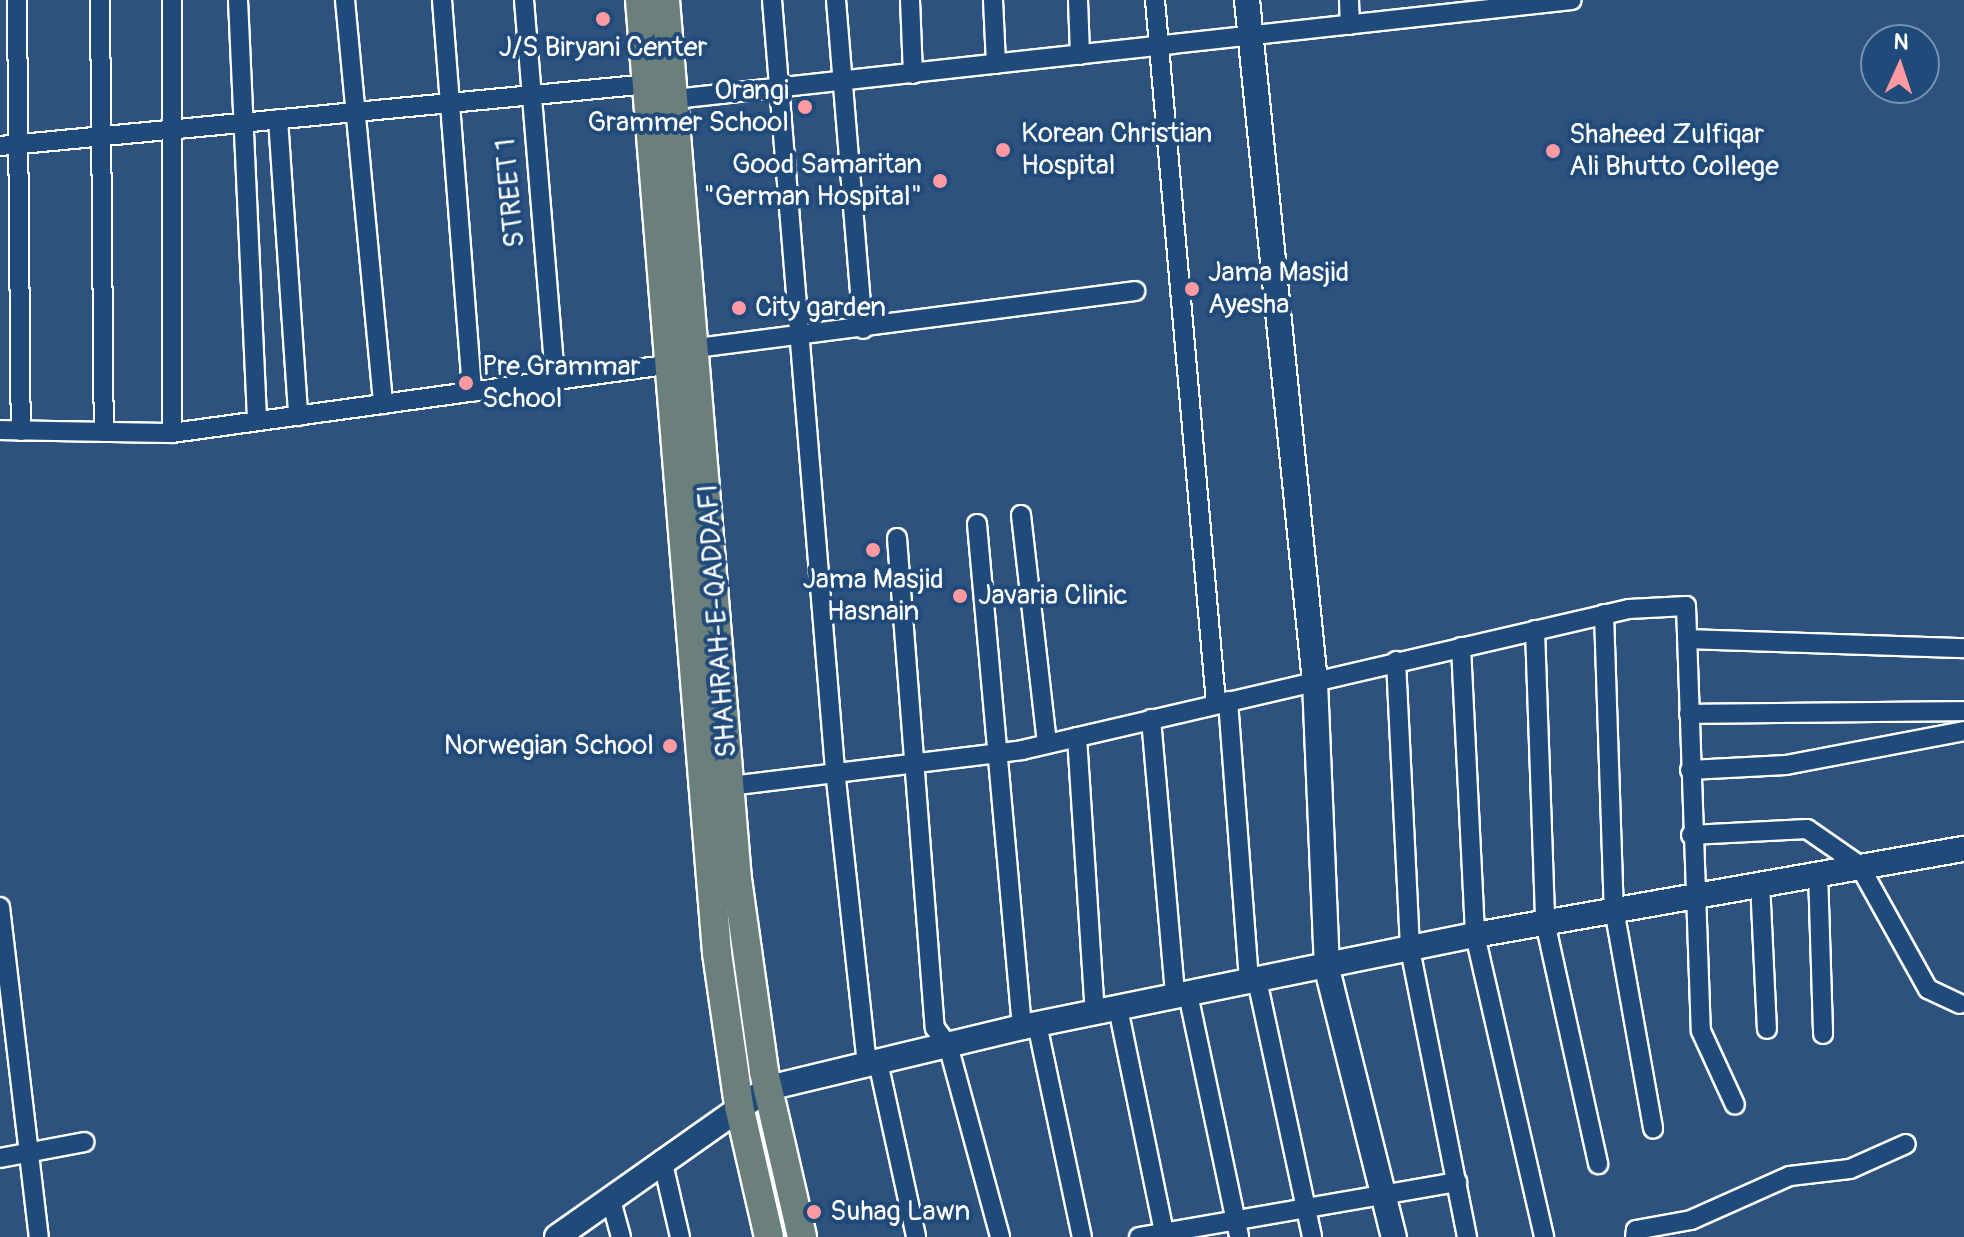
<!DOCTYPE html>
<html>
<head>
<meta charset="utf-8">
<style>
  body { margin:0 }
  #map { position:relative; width:1964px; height:1237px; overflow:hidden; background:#2e527e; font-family:Pangolin,sans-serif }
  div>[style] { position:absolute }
  .roads { filter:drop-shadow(2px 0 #fff) drop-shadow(-2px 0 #fff) drop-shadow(0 2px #fff) drop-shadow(0 -2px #fff) }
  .street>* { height:18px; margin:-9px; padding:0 9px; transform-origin:9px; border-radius:9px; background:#1f4a7a }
  .secondary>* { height:24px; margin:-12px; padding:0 12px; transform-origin:12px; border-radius:12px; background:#1f4a7a }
  .primary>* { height:28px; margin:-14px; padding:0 14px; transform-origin:14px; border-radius:14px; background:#6b7f7c }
  .dots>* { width:22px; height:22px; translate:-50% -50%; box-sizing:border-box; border:4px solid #1f4a7a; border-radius:50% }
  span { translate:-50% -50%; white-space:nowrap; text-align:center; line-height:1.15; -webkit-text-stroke:8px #1f4a7a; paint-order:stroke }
  .poi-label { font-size:28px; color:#fff }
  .right { translate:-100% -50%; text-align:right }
  .left { translate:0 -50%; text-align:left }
  .street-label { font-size:28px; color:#fff }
  .north { position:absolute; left:1860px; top:24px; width:80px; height:80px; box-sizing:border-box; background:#1f4a7a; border:2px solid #7992af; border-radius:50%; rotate:3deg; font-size:22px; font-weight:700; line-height:32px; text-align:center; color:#fff }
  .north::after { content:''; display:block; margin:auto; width:28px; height:36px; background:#ff9aa2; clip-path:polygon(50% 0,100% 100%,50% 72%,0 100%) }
</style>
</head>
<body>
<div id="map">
  <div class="roads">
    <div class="street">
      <div style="left:17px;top:0;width:431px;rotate:89.5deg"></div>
      <div style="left:100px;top:0;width:432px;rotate:89.5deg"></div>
      <div style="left:172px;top:0;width:433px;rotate:90deg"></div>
      <div style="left:238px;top:0;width:421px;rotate:87.4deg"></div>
      <div style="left:345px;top:0;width:406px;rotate:84.6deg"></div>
      <div style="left:442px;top:0;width:393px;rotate:85.6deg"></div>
      <div style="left:524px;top:0;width:381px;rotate:85.3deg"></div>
      <div style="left:772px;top:0;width:773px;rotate:85.32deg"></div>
      <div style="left:835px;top:770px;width:296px;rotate:83.8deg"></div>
      <div style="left:836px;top:0;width:330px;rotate:85.3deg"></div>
      <div style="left:910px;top:0;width:74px;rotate:87.7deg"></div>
      <div style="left:993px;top:0;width:64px;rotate:87.3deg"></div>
      <div style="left:1078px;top:0;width:55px;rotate:87.9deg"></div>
      <div style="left:1155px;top:0;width:706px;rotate:85.04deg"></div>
      <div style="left:1349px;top:0;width:25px;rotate:88deg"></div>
      <div style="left:675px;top:99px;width:902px;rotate:-6.3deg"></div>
      <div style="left:278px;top:119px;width:298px;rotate:86.1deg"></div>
      <div style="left:0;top:146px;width:652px;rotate:-5.46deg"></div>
      <div style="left:697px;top:348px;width:442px;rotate:-7.4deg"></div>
      <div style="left:0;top:430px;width:172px;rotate:1deg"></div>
      <div style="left:172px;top:433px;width:513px;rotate:-7.85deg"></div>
      <div style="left:1021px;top:515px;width:230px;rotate:83.5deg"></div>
      <div style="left:977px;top:524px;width:505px;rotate:84.89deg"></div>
      <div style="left:897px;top:538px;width:491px;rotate:85.6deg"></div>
      <div style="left:935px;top:1028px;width:21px;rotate:53deg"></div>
      <div style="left:948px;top:1045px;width:199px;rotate:74.8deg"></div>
      <div style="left:1604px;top:614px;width:295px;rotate:88.1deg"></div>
      <div style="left:1614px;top:909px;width:223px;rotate:79.9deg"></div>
      <div style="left:1535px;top:630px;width:292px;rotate:88deg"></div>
      <div style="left:1545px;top:922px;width:248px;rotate:77.6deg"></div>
      <div style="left:1687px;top:639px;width:277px;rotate:1.9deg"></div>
      <div style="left:1461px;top:647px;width:288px;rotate:87.2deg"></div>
      <div style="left:1475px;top:935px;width:310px;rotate:77.1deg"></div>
      <div style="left:1396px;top:661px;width:288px;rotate:87.2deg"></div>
      <div style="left:1410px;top:949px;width:294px;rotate:78.8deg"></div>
      <div style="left:1228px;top:701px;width:282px;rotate:85.7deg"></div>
      <div style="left:1689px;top:714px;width:275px;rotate:-0.6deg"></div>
      <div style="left:1151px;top:719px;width:278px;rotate:85deg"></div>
      <div style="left:1077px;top:737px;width:277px;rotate:86.3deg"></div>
      <div style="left:1690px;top:770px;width:96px;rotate:-3deg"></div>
      <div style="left:1786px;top:765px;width:181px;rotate:-10.8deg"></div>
      <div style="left:730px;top:786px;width:294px;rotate:-7deg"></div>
      <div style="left:1022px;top:750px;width:623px;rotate:-13.08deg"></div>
      <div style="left:1629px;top:609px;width:57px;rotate:-3deg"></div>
      <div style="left:1686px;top:606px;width:425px;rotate:88deg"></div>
      <div style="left:1701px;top:1031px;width:81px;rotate:65.3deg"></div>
      <div style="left:1691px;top:835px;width:116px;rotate:-3deg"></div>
      <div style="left:1807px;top:829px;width:63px;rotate:34.7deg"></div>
      <div style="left:1859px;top:865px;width:142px;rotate:60.9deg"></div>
      <div style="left:1928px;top:989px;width:35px;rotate:25deg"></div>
      <div style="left:1818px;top:872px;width:162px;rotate:88.2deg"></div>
      <div style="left:1760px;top:882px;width:147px;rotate:87.3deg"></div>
      <div style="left:0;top:907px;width:332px;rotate:83.3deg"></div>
      <div style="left:1257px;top:980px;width:263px;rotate:77.9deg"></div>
      <div style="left:1188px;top:994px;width:248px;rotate:78.1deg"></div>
      <div style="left:1118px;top:1008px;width:234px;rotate:78.4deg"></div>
      <div style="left:1037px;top:1024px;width:218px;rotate:78.1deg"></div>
      <div style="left:878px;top:1062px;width:179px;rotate:77.7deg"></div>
      <div style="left:0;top:1158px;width:86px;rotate:-10.7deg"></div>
      <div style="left:662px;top:1159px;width:80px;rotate:77deg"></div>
      <div style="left:610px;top:1197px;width:41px;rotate:74.6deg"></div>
      <div style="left:1139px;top:1237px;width:323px;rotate:-9.8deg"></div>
      <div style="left:1635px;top:1237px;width:7px;rotate:-82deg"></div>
      <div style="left:1636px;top:1230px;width:56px;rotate:-10.3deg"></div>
      <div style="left:1691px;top:1220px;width:108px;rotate:-24deg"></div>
      <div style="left:1790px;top:1176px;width:60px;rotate:-6.7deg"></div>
      <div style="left:1850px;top:1169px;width:61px;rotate:-24.1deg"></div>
    </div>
    <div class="secondary">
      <div style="left:1247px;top:0;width:685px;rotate:84.31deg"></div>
      <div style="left:1315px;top:682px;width:287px;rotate:87.6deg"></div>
      <div style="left:1327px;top:969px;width:276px;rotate:76deg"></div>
      <div style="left:557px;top:1237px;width:258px;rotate:-35.2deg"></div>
      <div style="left:768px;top:1088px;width:261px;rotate:-13.5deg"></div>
      <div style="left:1022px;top:1027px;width:462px;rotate:-11.5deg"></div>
      <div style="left:1475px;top:935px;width:497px;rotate:-10deg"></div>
    </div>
    <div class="primary">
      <div style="left:640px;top:0;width:956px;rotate:85.38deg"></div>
      <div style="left:717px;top:953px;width:155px;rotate:81.8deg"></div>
      <div style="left:739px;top:1106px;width:134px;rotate:77.1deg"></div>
      <div style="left:665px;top:0;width:882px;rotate:85.32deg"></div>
      <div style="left:737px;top:879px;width:195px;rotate:82deg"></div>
      <div style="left:764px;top:1072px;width:169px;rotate:77deg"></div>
    </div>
  </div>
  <div class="dots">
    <div style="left:603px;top:19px;background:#ff9aa2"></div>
    <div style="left:805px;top:107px;background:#ff9aa2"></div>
    <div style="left:1003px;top:150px;background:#ff9aa2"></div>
    <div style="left:1553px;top:151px;background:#ff9aa2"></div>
    <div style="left:940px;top:181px;background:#ff9aa2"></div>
    <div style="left:1192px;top:289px;background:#ff9aa2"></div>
    <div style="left:739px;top:308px;background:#ff9aa2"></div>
    <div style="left:466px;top:383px;background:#ff9aa2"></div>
    <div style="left:873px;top:550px;background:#ff9aa2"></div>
    <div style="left:960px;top:596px;background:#ff9aa2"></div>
    <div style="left:670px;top:746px;background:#ff9aa2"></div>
    <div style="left:814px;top:1212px;background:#ff9aa2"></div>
  </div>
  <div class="poi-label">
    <span style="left:603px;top:48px">J/S Biryani Center</span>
    <span class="right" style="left:789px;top:107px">Orangi<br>Grammer School</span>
    <span class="left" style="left:1021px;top:150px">Korean Christian<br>Hospital</span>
    <span class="left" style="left:1569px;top:151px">Shaheed Zulfiqar<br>Ali Bhutto College</span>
    <span class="right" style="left:922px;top:181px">Good Samaritan<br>"German Hospital"</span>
    <span class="left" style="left:1208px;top:289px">Jama Masjid<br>Ayesha</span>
    <span class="left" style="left:755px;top:308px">City garden</span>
    <span class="left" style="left:482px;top:383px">Pre Grammar<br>School</span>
    <span style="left:873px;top:596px">Jama Masjid<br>Hasnain</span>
    <span class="left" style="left:978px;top:596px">Javaria Clinic</span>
    <span class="right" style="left:654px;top:746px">Norwegian School</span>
    <span class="left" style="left:830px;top:1212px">Suhag Lawn</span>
  </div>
  <div class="street-label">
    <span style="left:511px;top:193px;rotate:-95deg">STREET 1</span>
    <span style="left:718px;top:621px;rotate:-94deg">SHAHRAH-E-QADDAFI</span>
  </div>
  <div class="north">N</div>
</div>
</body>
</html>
